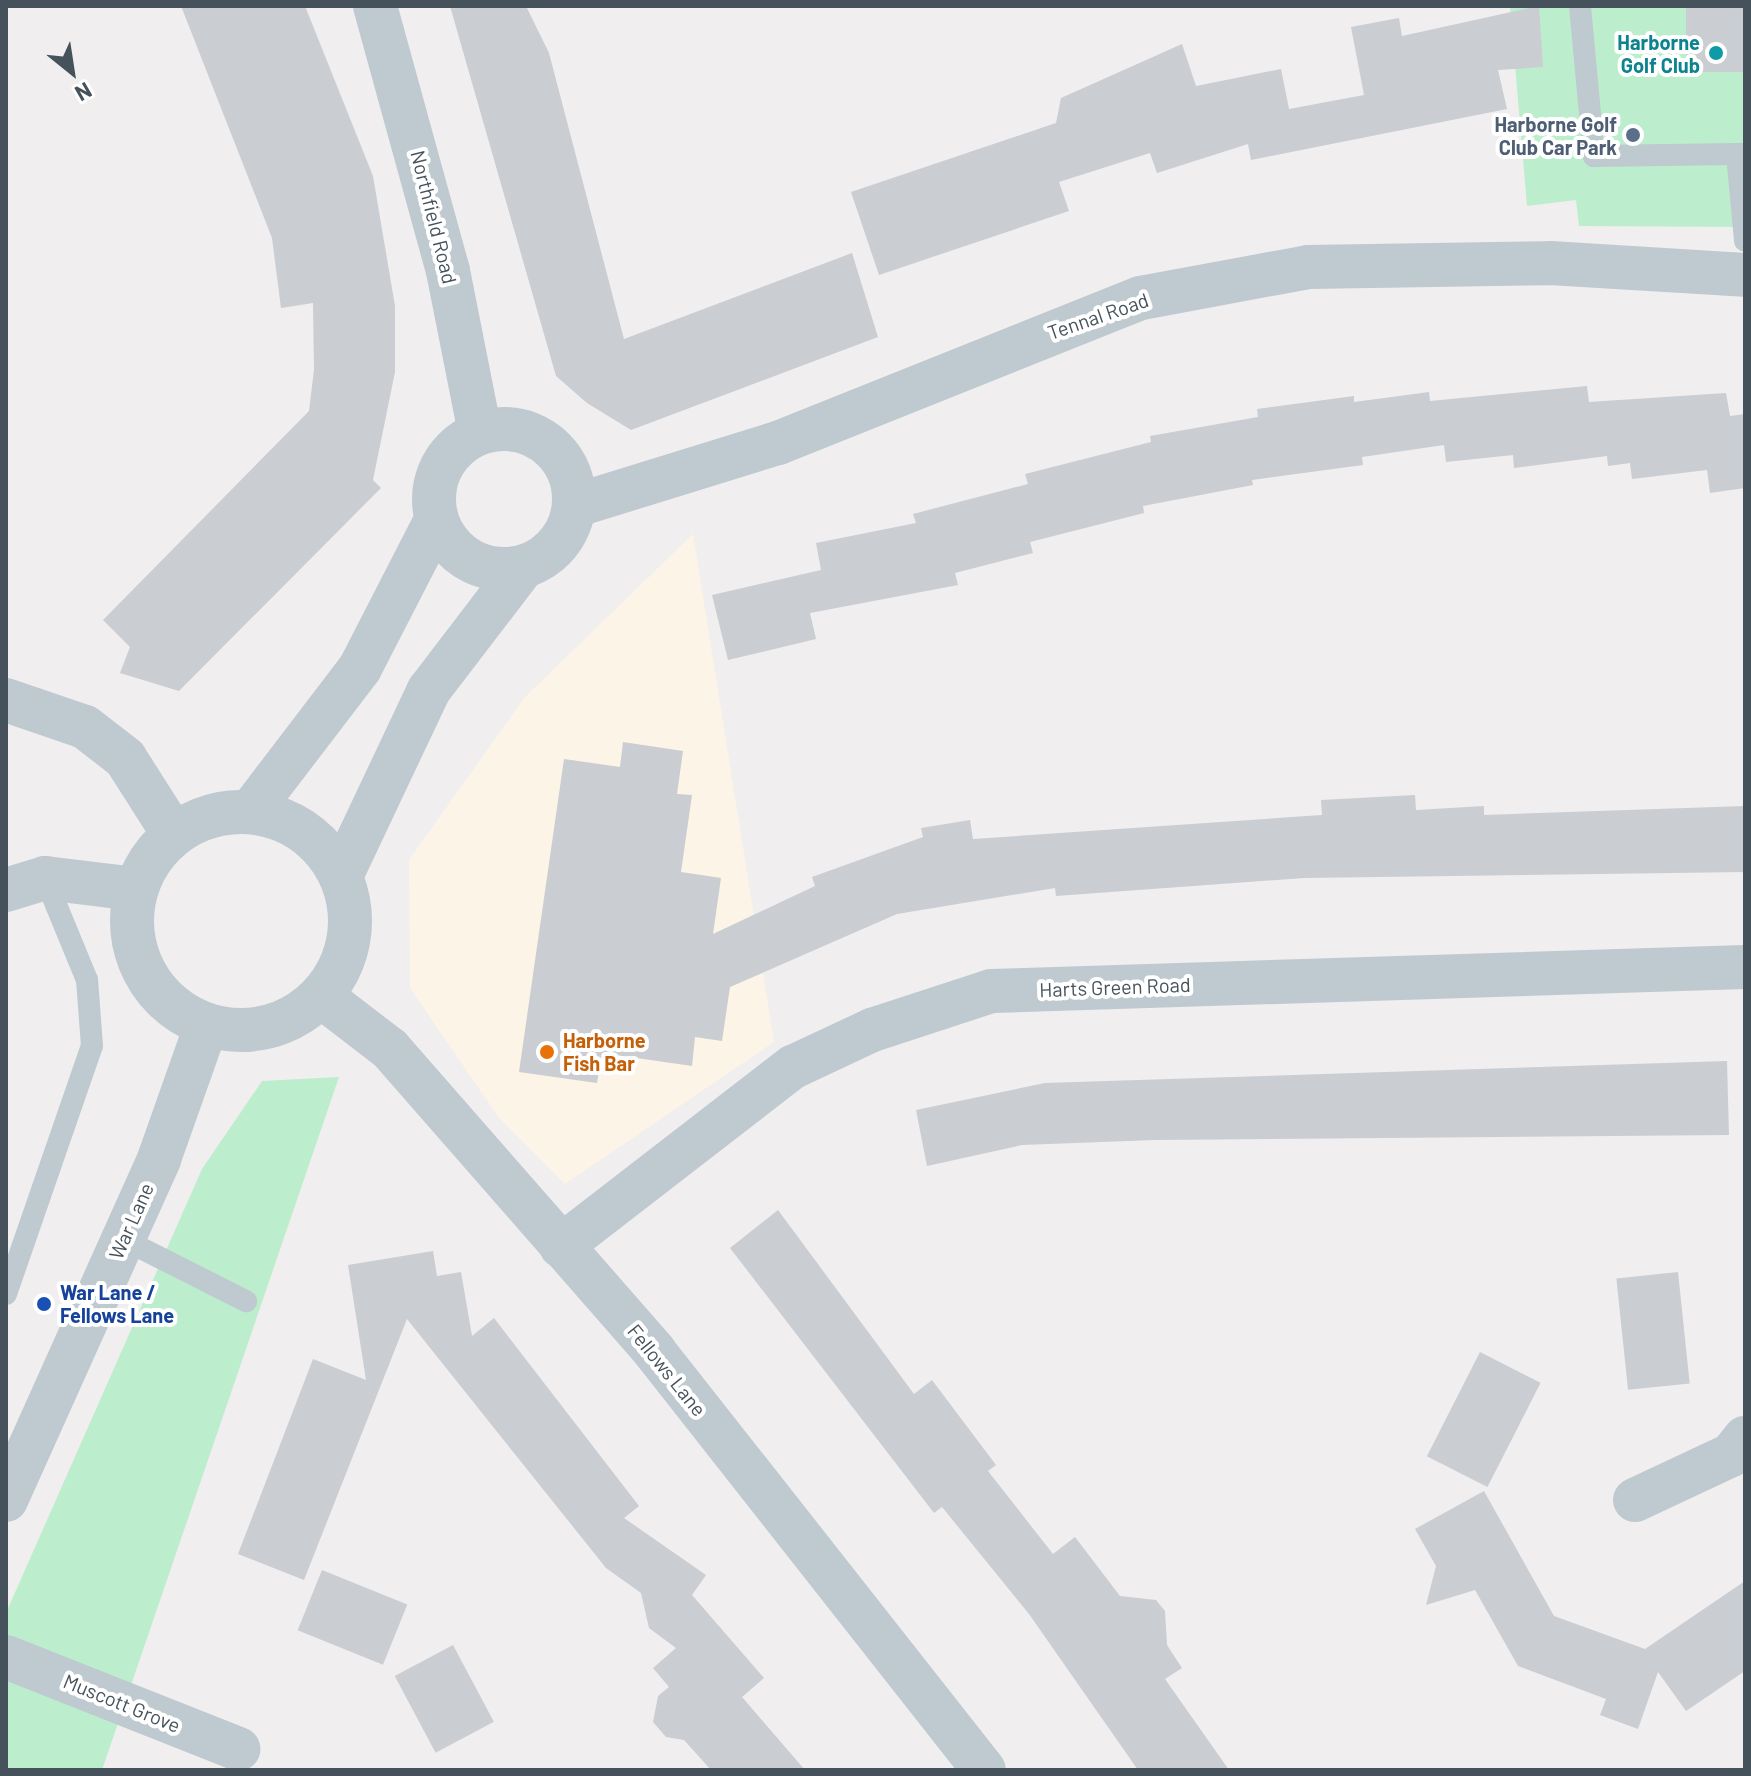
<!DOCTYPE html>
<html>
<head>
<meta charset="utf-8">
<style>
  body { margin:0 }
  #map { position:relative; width:1751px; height:1776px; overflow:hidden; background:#f0eeee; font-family:Barlow,sans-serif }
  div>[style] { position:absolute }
  .commercial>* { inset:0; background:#fbf4e7 }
  .green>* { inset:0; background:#bceecd }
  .building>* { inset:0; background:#cacdd2; transform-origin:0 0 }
  .service>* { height:22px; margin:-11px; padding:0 11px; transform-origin:11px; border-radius:11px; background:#bec9d0 }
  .minor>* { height:44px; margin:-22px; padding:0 22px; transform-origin:22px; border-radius:22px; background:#bec9d0 }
  .tertiary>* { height:44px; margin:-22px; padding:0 22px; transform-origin:22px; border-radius:22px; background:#bec9d0 }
  .tertiary>.ring { margin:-22px; padding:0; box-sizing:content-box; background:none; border:44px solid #bec9d0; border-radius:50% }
  .dots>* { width:22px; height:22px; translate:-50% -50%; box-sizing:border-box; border:4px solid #fff; border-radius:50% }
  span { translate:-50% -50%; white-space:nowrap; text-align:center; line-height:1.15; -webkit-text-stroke:8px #fff; paint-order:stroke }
  .culture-label { font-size:20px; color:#0d838f; font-weight:700 }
  .right { translate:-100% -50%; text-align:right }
  .service-label { font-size:20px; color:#4e5e75; font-weight:700 }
  .street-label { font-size:20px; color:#46525b }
  .food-label { font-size:20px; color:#c56008; font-weight:700 }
  .left { translate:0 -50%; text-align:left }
  .transit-label { font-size:20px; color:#164399; font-weight:700 }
  .frame { position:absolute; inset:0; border:8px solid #46525b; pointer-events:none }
  .north { position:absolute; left:32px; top:32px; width:80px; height:80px; -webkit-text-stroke:6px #fff; paint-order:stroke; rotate:150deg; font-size:22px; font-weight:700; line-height:32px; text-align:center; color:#46525b }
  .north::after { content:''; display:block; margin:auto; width:28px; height:36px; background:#46525b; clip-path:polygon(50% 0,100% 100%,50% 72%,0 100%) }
</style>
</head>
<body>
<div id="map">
  <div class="commercial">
    <div style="clip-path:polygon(693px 534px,774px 1042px,565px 1184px,499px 1118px,410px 988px,409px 860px,525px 697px)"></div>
  </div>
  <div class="green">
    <div style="clip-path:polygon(1510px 6px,1745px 6px,1745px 227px,1579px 226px,1576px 200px,1527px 206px)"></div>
    <div style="clip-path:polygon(339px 1077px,102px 1770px,6px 1770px,6px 1613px,202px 1169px,262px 1081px)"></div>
  </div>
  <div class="building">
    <div style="clip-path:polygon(181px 6px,305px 6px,373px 176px,395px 306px,395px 372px,373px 480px,381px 488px,179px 691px,120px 673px,130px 647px,103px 620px,309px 411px,314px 370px,313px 303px,281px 308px,272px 238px)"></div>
    <div style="clip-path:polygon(450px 6px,526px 6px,549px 53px,624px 339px,852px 253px,878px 337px,631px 430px,587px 403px,556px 376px)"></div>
    <div style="clip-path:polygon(1539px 6px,1543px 67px,1498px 70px,1507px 109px,1251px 160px,1248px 144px,1157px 173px,1150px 153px,1059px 182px,1069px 211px,879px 275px,851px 192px,1056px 123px,1061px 98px,1182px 44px,1196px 86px,1281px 69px,1289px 109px,1364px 95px,1351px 27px,1399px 18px,1402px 36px)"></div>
    <div style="left:1686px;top:6px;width:59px;height:66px"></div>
    <div style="clip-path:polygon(1587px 386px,1589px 402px,1726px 393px,1730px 416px,1745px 414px,1745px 488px,1710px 493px,1707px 470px,1632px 479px,1630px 463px,1608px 466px,1607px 456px,1514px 468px,1513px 455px,1446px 462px,1444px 445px,1362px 457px,1363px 465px,1252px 480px,1253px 485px,1143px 506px,1144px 513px,1030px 542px,1033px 553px,955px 573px,958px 585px,810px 613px,816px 639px,728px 660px,712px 595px,821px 570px,816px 543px,916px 523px,913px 514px,1028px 484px,1025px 474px,1151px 442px,1150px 436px,1258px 417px,1257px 409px,1354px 396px,1354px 402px,1429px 392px,1430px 401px)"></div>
    <div style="clip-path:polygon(623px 742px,683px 751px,677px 794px,692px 795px,681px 872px,721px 878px,713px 934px,815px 886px,812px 877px,923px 837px,921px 828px,970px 820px,973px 839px,1322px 815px,1321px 800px,1415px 795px,1416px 810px,1484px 806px,1484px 815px,1745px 806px,1745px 872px,1304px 878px,1056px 896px,1055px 888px,897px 914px,730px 987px,722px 1041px,695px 1037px,692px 1066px,602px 1053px,597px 1083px,519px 1072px,564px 759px,620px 767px)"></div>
    <div style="clip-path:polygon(1727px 1061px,1729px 1135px,1155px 1140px,1022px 1145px,927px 1166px,916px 1110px,1045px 1083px)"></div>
    <div style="clip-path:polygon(778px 1210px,914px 1394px,932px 1380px,996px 1465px,988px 1471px,1053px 1554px,1075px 1537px,1120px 1596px,1156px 1600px,1165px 1611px,1167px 1645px,1182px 1668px,1165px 1679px,1229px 1770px,1138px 1770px,1029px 1614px,942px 1507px,934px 1513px,730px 1248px)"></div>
    <div style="clip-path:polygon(433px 1251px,437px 1276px,461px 1272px,472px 1336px,494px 1318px,639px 1506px,624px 1518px,706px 1575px,692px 1595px,764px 1678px,742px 1697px,805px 1770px,711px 1770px,684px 1740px,666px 1737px,653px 1722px,658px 1696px,669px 1687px,653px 1668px,676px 1648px,649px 1628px,641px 1593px,606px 1568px,407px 1319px,304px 1580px,238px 1554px,313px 1359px,366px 1380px,348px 1265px)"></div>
    <div style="left:1678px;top:1272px;width:112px;height:62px;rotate:84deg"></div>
    <div style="left:1480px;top:1352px;width:68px;height:117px;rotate:27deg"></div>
    <div style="clip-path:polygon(1484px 1491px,1554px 1616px,1645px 1649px,1745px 1581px,1745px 1671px,1686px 1711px,1658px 1672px,1638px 1729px,1600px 1715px,1606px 1699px,1518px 1666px,1475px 1590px,1426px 1605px,1436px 1566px,1415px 1529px)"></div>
    <div style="left:322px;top:1570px;width:92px;height:65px;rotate:22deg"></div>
    <div style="left:453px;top:1645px;width:87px;height:66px;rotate:62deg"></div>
  </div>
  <div class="service">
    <div style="left:1580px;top:6px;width:151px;rotate:84.7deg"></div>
    <div style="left:1594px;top:156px;width:143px;rotate:-0.8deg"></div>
    <div style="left:1745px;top:154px;width:8px;rotate:180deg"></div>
    <div style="left:1737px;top:154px;width:87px;rotate:84.7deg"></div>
    <div style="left:123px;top:1239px;width:138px;rotate:26.8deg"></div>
    <div style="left:6px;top:1294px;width:262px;rotate:-70.9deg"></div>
    <div style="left:92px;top:1046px;width:66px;rotate:-94.3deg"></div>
    <div style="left:87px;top:980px;width:110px;rotate:-112.4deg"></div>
  </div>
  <div class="minor">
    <div style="left:6px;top:700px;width:83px;rotate:18.9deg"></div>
    <div style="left:85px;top:727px;width:51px;rotate:37.8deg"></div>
    <div style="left:125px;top:758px;width:91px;rotate:57.5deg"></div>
    <div style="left:6px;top:890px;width:41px;rotate:-17.1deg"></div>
    <div style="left:45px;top:878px;width:92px;rotate:6.9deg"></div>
    <div style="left:321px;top:996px;width:87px;rotate:37.5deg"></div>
    <div style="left:390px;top:1049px;width:401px;rotate:48.8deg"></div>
    <div style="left:654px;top:1351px;width:533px;rotate:51.78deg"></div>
    <div style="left:561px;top:1246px;width:293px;rotate:-37.7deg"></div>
    <div style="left:793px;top:1067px;width:87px;rotate:-25.1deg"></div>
    <div style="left:872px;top:1030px;width:125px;rotate:-18.1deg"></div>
    <div style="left:991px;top:991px;width:754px;rotate:-1.82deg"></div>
    <div style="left:1635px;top:1500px;width:106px;rotate:-25.1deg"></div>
    <div style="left:1731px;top:1455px;width:22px;rotate:-51deg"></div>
    <div style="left:6px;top:1657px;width:250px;rotate:21.6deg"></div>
  </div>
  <div class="tertiary">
    <div style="left:375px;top:6px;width:275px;rotate:74.6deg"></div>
    <div style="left:448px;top:271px;width:164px;rotate:78.8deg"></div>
    <div class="ring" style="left:434px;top:429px;width:96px;height:96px"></div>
    <div style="left:574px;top:506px;width:214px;rotate:-17.2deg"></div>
    <div style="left:778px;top:443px;width:391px;rotate:-21.8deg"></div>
    <div style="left:1141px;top:298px;width:170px;rotate:-10.5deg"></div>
    <div style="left:1308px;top:267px;width:242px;rotate:-0.9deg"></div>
    <div style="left:1550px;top:263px;width:195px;rotate:3.5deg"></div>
    <div class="ring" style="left:132px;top:812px;width:174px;height:174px"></div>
    <div style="left:250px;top:812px;width:181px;rotate:-52.6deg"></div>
    <div style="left:360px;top:668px;width:166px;rotate:-62.8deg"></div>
    <div style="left:341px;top:876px;width:206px;rotate:-64.7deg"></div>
    <div style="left:429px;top:690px;width:155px;rotate:-52.6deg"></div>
    <div style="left:6px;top:1500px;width:374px;rotate:-65.8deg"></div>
    <div style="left:159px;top:1159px;width:141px;rotate:-70.5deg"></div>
  </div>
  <div class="dots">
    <div style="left:1716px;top:53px;background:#0f9aa8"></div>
    <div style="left:1633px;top:135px;background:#5c6f8a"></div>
    <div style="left:547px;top:1052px;background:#e8710a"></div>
    <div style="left:44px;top:1304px;background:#1a4fb4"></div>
  </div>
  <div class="culture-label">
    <span class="right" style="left:1700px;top:54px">Harborne<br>Golf Club</span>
  </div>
  <div class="service-label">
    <span class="right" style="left:1617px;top:136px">Harborne Golf<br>Club Car Park</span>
  </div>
  <div class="street-label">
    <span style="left:434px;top:217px;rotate:76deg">Northfield Road</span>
    <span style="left:1098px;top:316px;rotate:-19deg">Tennal Road</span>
    <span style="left:1115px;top:987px;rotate:-2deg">Harts Green Road</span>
    <span style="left:131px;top:1221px;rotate:-66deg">War Lane</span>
    <span style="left:667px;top:1370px;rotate:51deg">Fellows Lane</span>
    <span style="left:122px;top:1703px;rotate:22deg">Muscott Grove</span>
  </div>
  <div class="food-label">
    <span class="left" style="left:563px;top:1052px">Harborne<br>Fish Bar</span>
  </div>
  <div class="transit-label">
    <span class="left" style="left:60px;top:1304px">War Lane /<br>Fellows Lane</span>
  </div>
  <div class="frame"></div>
  <div class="north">N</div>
</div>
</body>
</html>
